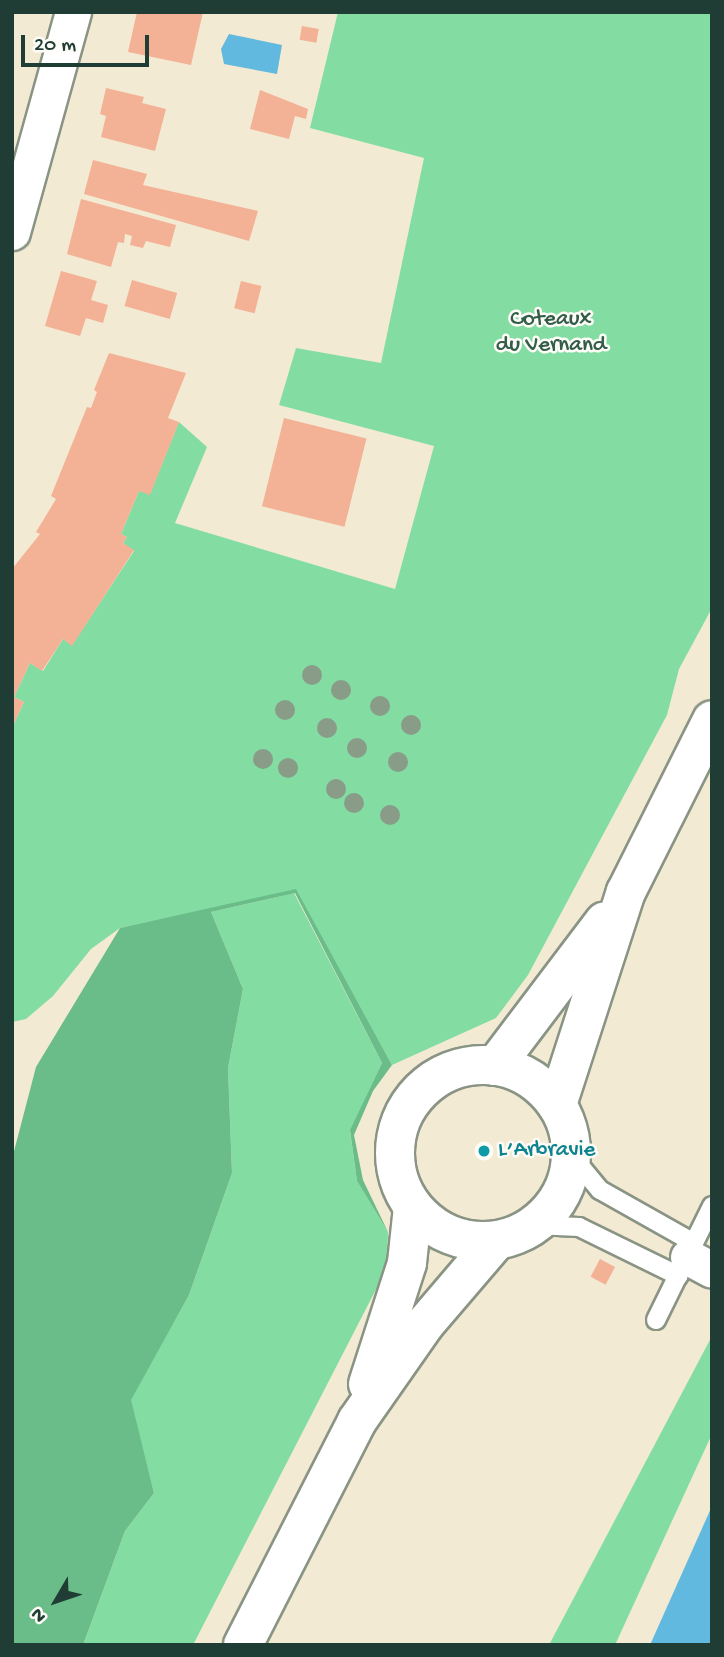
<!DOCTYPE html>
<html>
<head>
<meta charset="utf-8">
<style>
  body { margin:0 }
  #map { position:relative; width:724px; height:1657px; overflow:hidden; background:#f3ead3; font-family:"Gochi Hand",sans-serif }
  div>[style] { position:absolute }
  .green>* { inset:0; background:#83dda3 }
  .forest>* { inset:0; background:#6abc89 }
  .water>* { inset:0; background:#62b9df }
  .building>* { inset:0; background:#f3b195; transform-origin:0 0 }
  .roads { filter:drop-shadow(2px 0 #899484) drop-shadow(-2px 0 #899484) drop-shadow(0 2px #899484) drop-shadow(0 -2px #899484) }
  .lane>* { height:18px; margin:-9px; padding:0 9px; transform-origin:9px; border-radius:9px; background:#fff }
  .street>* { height:35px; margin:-17.5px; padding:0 17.5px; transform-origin:17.5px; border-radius:17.5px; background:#fff }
  .primary>* { height:38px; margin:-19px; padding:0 19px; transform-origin:19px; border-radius:19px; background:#fff }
  .primary>.ring { margin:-19px; padding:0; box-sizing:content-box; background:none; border:38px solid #fff; border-radius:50% }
  .trees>* { width:20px; height:20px; margin:-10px; border-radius:50%; background:#899c88 }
  .dots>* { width:19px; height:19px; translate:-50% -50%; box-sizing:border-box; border:4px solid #fdfcf7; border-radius:50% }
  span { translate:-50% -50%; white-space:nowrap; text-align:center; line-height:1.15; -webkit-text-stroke:5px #fdfcf7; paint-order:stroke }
  .park-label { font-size:23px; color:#335d4a }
  .culture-label { font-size:23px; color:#0d838f }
  .left { translate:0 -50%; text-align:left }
  .frame { position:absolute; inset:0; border:14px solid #1f3d34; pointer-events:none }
  .north { position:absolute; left:21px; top:1566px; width:70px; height:70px; -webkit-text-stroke:5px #fdfcf7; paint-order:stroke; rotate:231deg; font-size:19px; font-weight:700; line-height:28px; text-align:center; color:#1f3d34 }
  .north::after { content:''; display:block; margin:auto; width:24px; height:32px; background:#1f3d34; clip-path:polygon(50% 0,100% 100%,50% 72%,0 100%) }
  .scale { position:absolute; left:21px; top:35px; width:128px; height:32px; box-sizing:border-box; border:4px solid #1f3d34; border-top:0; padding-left:9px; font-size:21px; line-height:24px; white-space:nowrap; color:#1f3d34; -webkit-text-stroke:5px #fdfcf7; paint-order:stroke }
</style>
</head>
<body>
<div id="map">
  <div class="green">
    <div style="clip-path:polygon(338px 12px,712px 12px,712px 608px,679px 669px,667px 715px,528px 975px,496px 1018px,392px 1065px,296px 890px,120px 928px,91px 949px,53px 996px,26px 1019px,12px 1022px,12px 728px,24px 702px,14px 697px,30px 663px,43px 671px,63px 639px,72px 645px,134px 551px,123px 543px,127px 537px,121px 534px,139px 491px,150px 494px,179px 422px,207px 447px,175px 523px,395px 589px,434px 446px,279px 405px,296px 348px,381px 363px,424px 158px,310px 128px)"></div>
    <div style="clip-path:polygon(294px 893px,382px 1063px,350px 1131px,357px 1181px,388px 1232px,387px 1268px,193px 1645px,83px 1645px,125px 1531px,154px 1493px,130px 1400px,189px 1295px,232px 1173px,228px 1068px,243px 989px,211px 912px)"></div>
    <div style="clip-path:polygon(712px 1336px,712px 1434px,615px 1645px,549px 1645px)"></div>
  </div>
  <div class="forest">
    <div style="clip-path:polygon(296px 889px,392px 1065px,373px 1091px,354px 1135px,363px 1180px,388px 1232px,357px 1181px,350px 1130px,382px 1063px,295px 893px,211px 912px,243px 989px,228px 1068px,232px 1173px,189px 1295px,131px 1400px,154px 1493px,125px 1531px,83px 1645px,12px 1645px,12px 1159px,36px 1067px,120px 928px)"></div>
  </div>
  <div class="water">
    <div style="clip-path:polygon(229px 34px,282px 45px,277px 74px,224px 64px,221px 49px)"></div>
    <div style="clip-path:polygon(712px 1506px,712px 1645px,650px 1645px)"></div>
  </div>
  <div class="building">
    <div style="clip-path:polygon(137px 12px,203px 12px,191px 65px,128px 52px)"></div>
    <div style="left:302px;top:26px;width:17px;height:14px;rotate:10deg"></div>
    <div style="clip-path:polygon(106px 88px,144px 97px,142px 103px,166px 109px,155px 151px,101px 137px,106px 116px,100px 114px)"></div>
    <div style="clip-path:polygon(260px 90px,308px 109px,306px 119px,295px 116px,289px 139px,250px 129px)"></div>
    <div style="clip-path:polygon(93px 160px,147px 174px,143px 185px,258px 211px,249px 241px,84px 194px)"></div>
    <div style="clip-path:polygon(81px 199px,176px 225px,170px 247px,146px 241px,143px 248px,130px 245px,132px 236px,125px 234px,124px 243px,118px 242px,111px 267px,67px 254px)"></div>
    <div style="clip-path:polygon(61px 271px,97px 281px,91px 300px,108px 305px,103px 323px,86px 318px,80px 336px,45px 326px)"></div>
    <div style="left:132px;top:280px;width:47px;height:27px;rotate:16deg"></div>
    <div style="left:241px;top:281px;width:21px;height:28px;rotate:14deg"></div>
    <div style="clip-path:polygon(109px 353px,186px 373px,168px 418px,179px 422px,150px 495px,139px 491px,121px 534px,127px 537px,123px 543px,134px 550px,72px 646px,63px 639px,42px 671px,30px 663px,14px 697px,24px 702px,12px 728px,12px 569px,40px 534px,36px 532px,56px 499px,51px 496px,87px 407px,91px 408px,97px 392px,94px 390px)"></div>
    <div style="left:284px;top:418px;width:85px;height:91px;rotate:14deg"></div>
    <div style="left:600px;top:1259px;width:17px;height:20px;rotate:28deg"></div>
  </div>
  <div class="roads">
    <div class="lane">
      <div style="left:571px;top:1155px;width:45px;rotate:50.4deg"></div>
      <div style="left:600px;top:1190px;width:108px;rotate:29.4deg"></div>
      <div style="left:534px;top:1225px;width:45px;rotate:2.5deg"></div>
      <div style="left:579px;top:1227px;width:111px;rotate:26.1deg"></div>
      <div style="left:656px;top:1320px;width:127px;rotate:-63.8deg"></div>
    </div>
    <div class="street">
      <div style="left:12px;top:232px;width:228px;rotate:-74.5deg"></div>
      <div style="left:688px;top:1257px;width:27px;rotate:28deg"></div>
    </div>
    <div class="primary">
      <div class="ring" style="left:395px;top:1065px;width:138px;height:138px"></div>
      <div style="left:495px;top:1066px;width:181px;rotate:-52.9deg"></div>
      <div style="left:557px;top:1105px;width:224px;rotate:-72.1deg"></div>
      <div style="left:626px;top:892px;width:192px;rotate:-63.4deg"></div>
      <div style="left:368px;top:1384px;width:127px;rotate:-72.1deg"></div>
      <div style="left:407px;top:1263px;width:56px;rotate:-83.9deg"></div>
      <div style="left:243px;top:1645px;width:251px;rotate:-63deg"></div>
      <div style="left:357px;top:1421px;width:118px;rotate:-55deg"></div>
      <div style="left:425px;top:1324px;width:109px;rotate:-49.5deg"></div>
    </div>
  </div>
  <div class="trees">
    <div style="left:312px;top:675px"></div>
    <div style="left:341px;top:690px"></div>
    <div style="left:380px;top:706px"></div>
    <div style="left:285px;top:710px"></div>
    <div style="left:411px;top:725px"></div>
    <div style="left:327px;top:728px"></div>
    <div style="left:357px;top:748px"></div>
    <div style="left:263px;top:759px"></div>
    <div style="left:398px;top:762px"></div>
    <div style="left:288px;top:768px"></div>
    <div style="left:336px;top:789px"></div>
    <div style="left:354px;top:803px"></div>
    <div style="left:390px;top:815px"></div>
  </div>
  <div class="dots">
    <div style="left:484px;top:1151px;background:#0f9aa8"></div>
  </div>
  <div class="park-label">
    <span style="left:551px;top:333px">Coteaux<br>du Vernand</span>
  </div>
  <div class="culture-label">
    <span class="left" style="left:498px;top:1151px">L’Arbravie</span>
  </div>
  <div class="frame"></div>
  <div class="north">N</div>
  <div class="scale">20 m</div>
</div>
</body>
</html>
